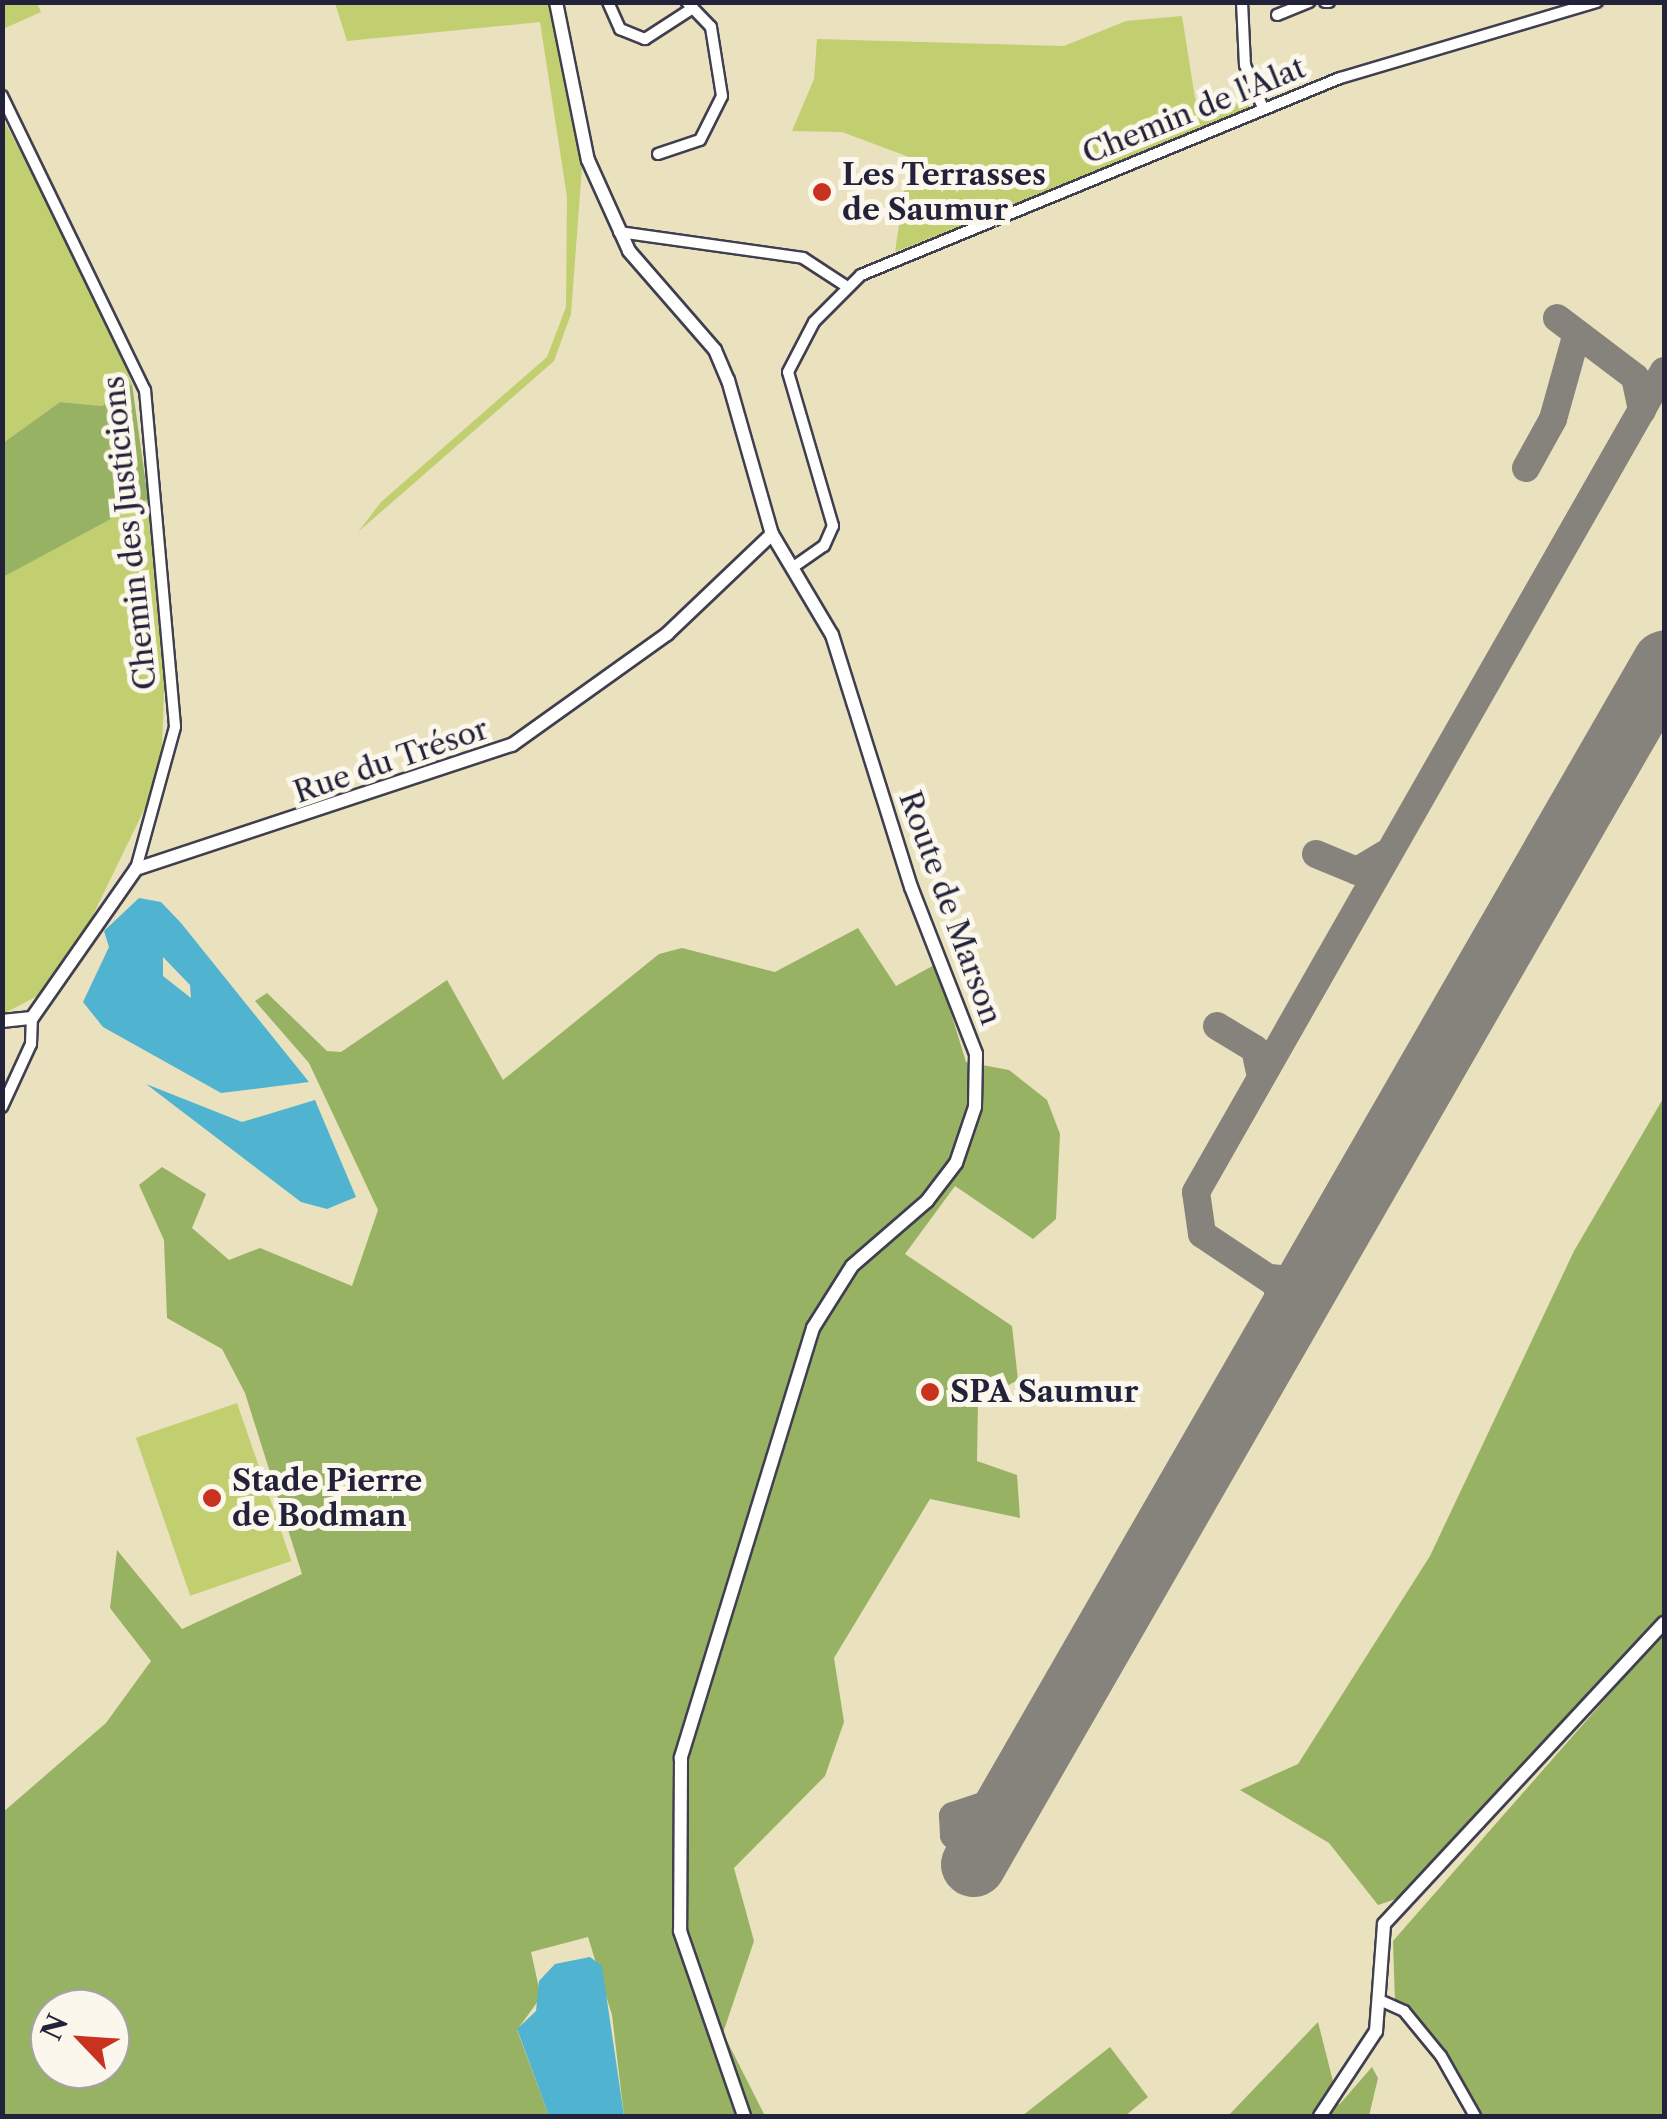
<!DOCTYPE html>
<html>
<head>
<meta charset="utf-8">
<style>
  body { margin:0 }
  #map { position:relative; width:1667px; height:2119px; overflow:hidden; background:#eae1be; font-family:"Libre Caslon Text",serif }
  div>[style] { position:absolute }
  .green>* { inset:0; background:#c1cf71; transform-origin:0 0 }
  .forest>* { inset:0; background:#98b263 }
  .water>* { inset:0; background:#50b3cf }
  .taxiway>* { height:28px; margin:-14px; padding:0 14px; transform-origin:14px; border-radius:14px; background:#86827c }
  .runway>* { height:65px; margin:-32.5px; padding:0 32.5px; transform-origin:32.5px; border-radius:32.5px; background:#86827c }
  .roads { filter:drop-shadow(2px 0 #403f4f) drop-shadow(-2px 0 #403f4f) drop-shadow(0 2px #403f4f) drop-shadow(0 -2px #403f4f) }
  .minor>* { height:10px; margin:-5px; padding:0 5px; transform-origin:5px; border-radius:5px; background:#fff }
  .tertiary>* { height:12px; margin:-6px; padding:0 6px; transform-origin:6px; border-radius:6px; background:#fff }
  .dots>* { width:28px; height:28px; translate:-50% -50%; box-sizing:border-box; border:5px solid #fbf7ec; border-radius:50% }
  span { translate:-50% -50%; white-space:nowrap; text-align:center; line-height:1.15; -webkit-text-stroke:10px #fbf7ec; paint-order:stroke }
  .street-label { font-size:30px; color:#22223b }
  .poi-label { font-size:30px; color:#22223b; font-weight:700 }
  .left { translate:0 -50%; text-align:left }
  .frame { position:absolute; inset:0; border:5px solid #22223b; pointer-events:none }
  .north { position:absolute; left:30px; top:1989px; width:100px; height:100px; box-sizing:border-box; background:#fbf7ec; border:2px solid #a4a2a5; border-radius:50%; rotate:295deg; font-size:28px; font-weight:700; line-height:40px; text-align:center; color:#22223b }
  .north::after { content:''; display:block; margin:auto; width:35px; height:45px; background:#c8321e; clip-path:polygon(50% 0,100% 100%,50% 72%,0 100%) }
</style>
</head>
<body>
<div id="map">
  <div class="green">
    <div style="clip-path:polygon(2px 3px,37px 3px,41px 12px,3px 29px)"></div>
    <div style="clip-path:polygon(335px 3px,549px 3px,582px 167px,571px 314px,554px 361px,358px 532px,381px 502px,547px 357px,566px 307px,567px 197px,540px 22px,347px 41px)"></div>
    <div style="clip-path:polygon(1182px 16px,1195px 98px,1211px 112px,1244px 97px,1251px 110px,895px 252px,909px 157px,842px 132px,792px 131px,814px 79px,817px 39px,1064px 46px,1126px 21px)"></div>
    <div style="clip-path:polygon(2px 117px,101px 303px,132px 384px,102px 406px,60px 402px,3px 443px)"></div>
    <div style="clip-path:polygon(148px 499px,165px 665px,161px 775px,76px 950px,41px 994px,3px 1014px,2px 577px)"></div>
    <div style="left:237px;top:1403px;width:167px;height:107px;rotate:71deg"></div>
  </div>
  <div class="forest">
    <div style="clip-path:polygon(132px 384px,148px 499px,3px 577px,3px 443px,60px 402px,102px 406px)"></div>
    <div style="clip-path:polygon(evenodd,858px 928px,896px 986px,936px 964px,966px 1062px,1009px 1070px,1047px 1100px,1060px 1134px,1056px 1219px,1033px 1239px,955px 1186px,905px 1254px,1012px 1326px,1018px 1380px,978px 1401px,977px 1461px,1017px 1475px,1020px 1518px,930px 1499px,834px 1658px,844px 1722px,825px 1776px,734px 1868px,754px 1941px,723px 2033px,765px 2116px,624px 2116px,612px 2015px,588px 1937px,531px 1952px,541px 1997px,517px 2030px,549px 2116px,3px 2116px,2px 1813px,106px 1723px,151px 1661px,110px 1608px,117px 1550px,182px 1629px,302px 1574px,245px 1393px,222px 1349px,167px 1318px,164px 1240px,139px 1185px,162px 1167px,206px 1194px,192px 1228px,229px 1260px,260px 1248px,352px 1286px,378px 1210px,309px 1063px,255px 1001px,267px 993px,327px 1051px,341px 1052px,447px 980px,503px 1080px,659px 954px,682px 948px,775px 972px,858px 928px,50px 2009px,110px 2009px,110px 2069px,50px 2069px,50px 2009px)"></div>
    <div style="clip-path:polygon(1664px 1097px,1664px 1613px,1411px 1894px,1378px 1905px,1329px 1843px,1240px 1790px,1298px 1764px,1430px 1556px,1574px 1251px)"></div>
    <div style="clip-path:polygon(1664px 1632px,1664px 2116px,1470px 2116px,1479px 2111px,1395px 2003px,1393px 1941px)"></div>
    <div style="clip-path:polygon(1318px 2022px,1339px 2105px,1372px 2067px,1378px 2078px,1369px 2116px,1228px 2116px)"></div>
    <div style="clip-path:polygon(1110px 2047px,1148px 2097px,1125px 2116px,1022px 2116px)"></div>
  </div>
  <div class="water">
    <div style="clip-path:polygon(evenodd,139px 898px,161px 902px,181px 923px,309px 1082px,221px 1093px,103px 1027px,83px 1002px,109px 947px,104px 931px,139px 898px,163px 957px,190px 985px,191px 998px,163px 976px,163px 957px)"></div>
    <div style="clip-path:polygon(146px 1084px,242px 1122px,315px 1100px,356px 1197px,327px 1209px,301px 1202px)"></div>
    <div style="clip-path:polygon(590px 1957px,602px 1966px,624px 2116px,549px 2116px,517px 2029px,536px 2011px,539px 1981px,555px 1964px)"></div>
  </div>
  <div class="taxiway">
    <div style="left:1557px;top:318px;width:98px;rotate:37.1deg"></div>
    <div style="left:1635px;top:377px;width:34px;rotate:78deg"></div>
    <div style="left:1526px;top:468px;width:56px;rotate:-61.1deg"></div>
    <div style="left:1553px;top:419px;width:89px;rotate:-74.4deg"></div>
    <div style="left:1316px;top:854px;width:44px;rotate:22.5deg"></div>
    <div style="left:1357px;top:871px;width:33px;rotate:-31deg"></div>
    <div style="left:1217px;top:1026px;width:44px;rotate:31.2deg"></div>
    <div style="left:1255px;top:1049px;width:29px;rotate:78deg"></div>
    <div style="left:1270px;top:1278px;width:24px;rotate:5deg"></div>
    <div style="left:1294px;top:1280px;width:30px;rotate:-37deg"></div>
    <div style="left:1283px;top:1323px;width:39px;rotate:-99deg"></div>
    <div style="left:1277px;top:1284px;width:90px;rotate:-146.3deg"></div>
    <div style="left:1202px;top:1234px;width:42px;rotate:-98.1deg"></div>
    <div style="left:1196px;top:1192px;width:945px;rotate:-60.32deg"></div>
    <div style="left:980px;top:1852px;width:31px;rotate:-147deg"></div>
    <div style="left:954px;top:1835px;width:19px;rotate:-93deg"></div>
    <div style="left:953px;top:1816px;width:54px;rotate:-18.4deg"></div>
    <div style="left:1004px;top:1799px;width:31px;rotate:-50deg"></div>
  </div>
  <div class="runway">
    <div style="left:973px;top:1864px;width:1386px;rotate:-60.09deg"></div>
  </div>
  <div class="roads">
    <div class="minor">
      <div style="left:608px;top:2px;width:30px;rotate:66deg"></div>
      <div style="left:620px;top:29px;width:27px;rotate:22deg"></div>
      <div style="left:645px;top:39px;width:57px;rotate:-32.9deg"></div>
      <div style="left:1242px;top:2px;width:63px;rotate:87.3deg"></div>
      <div style="left:1245px;top:65px;width:47px;rotate:67.3deg"></div>
      <div style="left:1325px;top:2px;width:4px"></div>
      <div style="left:1277px;top:15px;width:35px;rotate:-22deg"></div>
      <div style="left:2px;top:96px;width:327px;rotate:64.1deg"></div>
      <div style="left:145px;top:390px;width:338px;rotate:84.9deg"></div>
      <div style="left:175px;top:727px;width:147px;rotate:105.4deg"></div>
      <div style="left:658px;top:154px;width:44px;rotate:-18.4deg"></div>
      <div style="left:700px;top:140px;width:49px;rotate:-63.4deg"></div>
      <div style="left:722px;top:96px;width:70px;rotate:-99.1deg"></div>
      <div style="left:711px;top:27px;width:35px;rotate:-134deg"></div>
      <div style="left:619px;top:232px;width:186px;rotate:8deg"></div>
      <div style="left:803px;top:258px;width:51px;rotate:33.1deg"></div>
      <div style="left:792px;top:568px;width:39px;rotate:-35deg"></div>
      <div style="left:824px;top:546px;width:22px;rotate:-66deg"></div>
      <div style="left:833px;top:526px;width:160px;rotate:-106.3deg"></div>
      <div style="left:788px;top:372px;width:56px;rotate:-62.5deg"></div>
      <div style="left:814px;top:322px;width:66px;rotate:-45deg"></div>
      <div style="left:861px;top:275px;width:518px;rotate:-22.36deg"></div>
      <div style="left:1340px;top:78px;width:268px;rotate:-16.5deg"></div>
      <div style="left:2px;top:1107px;width:69px;rotate:-65.3deg"></div>
      <div style="left:31px;top:1044px;width:26px;rotate:-88deg"></div>
      <div style="left:1384px;top:2002px;width:22px;rotate:24deg"></div>
      <div style="left:1404px;top:2011px;width:58px;rotate:50.6deg"></div>
      <div style="left:1441px;top:2056px;width:69px;rotate:60.5deg"></div>
    </div>
    <div class="tertiary">
      <div style="left:556px;top:2px;width:161px;rotate:78.6deg"></div>
      <div style="left:588px;top:160px;width:100px;rotate:65.7deg"></div>
      <div style="left:629px;top:251px;width:131px;rotate:49deg"></div>
      <div style="left:715px;top:350px;width:33px;rotate:67deg"></div>
      <div style="left:728px;top:380px;width:160px;rotate:74.1deg"></div>
      <div style="left:772px;top:534px;width:117px;rotate:59.3deg"></div>
      <div style="left:832px;top:635px;width:264px;rotate:72.6deg"></div>
      <div style="left:911px;top:887px;width:179px;rotate:68.7deg"></div>
      <div style="left:976px;top:1054px;width:53px;rotate:91.1deg"></div>
      <div style="left:975px;top:1107px;width:59px;rotate:108.7deg"></div>
      <div style="left:956px;top:1163px;width:48px;rotate:127.3deg"></div>
      <div style="left:927px;top:1201px;width:99px;rotate:139.1deg"></div>
      <div style="left:852px;top:1266px;width:73px;rotate:122.2deg"></div>
      <div style="left:813px;top:1328px;width:450px;rotate:107.1deg"></div>
      <div style="left:681px;top:1758px;width:173px;rotate:90.3deg"></div>
      <div style="left:680px;top:1931px;width:196px;rotate:70.9deg"></div>
      <div style="left:2px;top:1021px;width:30px;rotate:-6deg"></div>
      <div style="left:32px;top:1018px;width:182px;rotate:-55.1deg"></div>
      <div style="left:136px;top:869px;width:396px;rotate:-18.3deg"></div>
      <div style="left:512px;top:745px;width:191px;rotate:-35.6deg"></div>
      <div style="left:667px;top:634px;width:145px;rotate:-43.6deg"></div>
      <div style="left:1320px;top:2116px;width:102px;rotate:-56.6deg"></div>
      <div style="left:1376px;top:2031px;width:107px;rotate:-85.7deg"></div>
      <div style="left:1384px;top:1924px;width:411px;rotate:-47.1deg"></div>
    </div>
  </div>
  <div class="dots">
    <div style="left:822px;top:192px;background:#c8321e"></div>
    <div style="left:930px;top:1392px;background:#c8321e"></div>
    <div style="left:212px;top:1498px;background:#c8321e"></div>
  </div>
  <div class="street-label">
    <span style="left:1194px;top:111px;rotate:-22deg">Chemin de l'Alat</span>
    <span style="left:130px;top:533px;rotate:-96deg">Chemin des Justicions</span>
    <span style="left:391px;top:761px;rotate:-19deg">Rue du Trésor</span>
    <span style="left:950px;top:908px;rotate:70deg">Route de Marson</span>
  </div>
  <div class="poi-label">
    <span class="left" style="left:842px;top:192px">Les Terrasses<br>de Saumur</span>
    <span class="left" style="left:950px;top:1392px">SPA Saumur</span>
    <span class="left" style="left:232px;top:1498px">Stade Pierre<br>de Bodman</span>
  </div>
  <div class="frame"></div>
  <div class="north">N</div>
</div>
</body>
</html>
